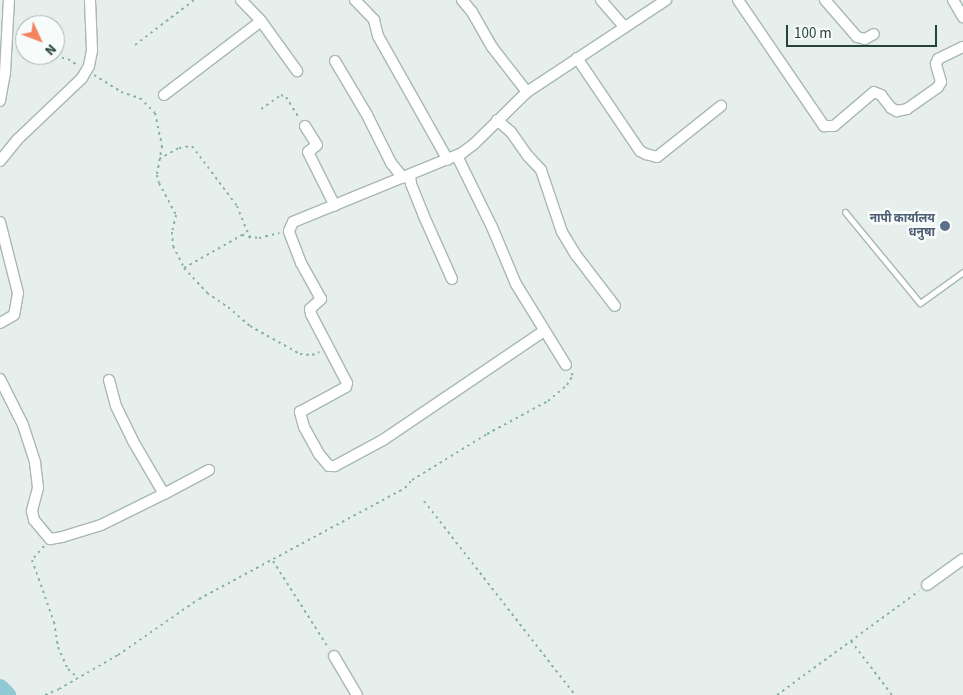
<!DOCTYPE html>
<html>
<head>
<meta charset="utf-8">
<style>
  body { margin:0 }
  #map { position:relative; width:963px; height:695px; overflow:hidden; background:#e6efeb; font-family:"Source Sans 3","Noto Sans Devanagari",sans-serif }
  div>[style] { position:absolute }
  .river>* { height:18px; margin:-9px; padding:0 9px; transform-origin:9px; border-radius:9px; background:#8ec9d4 }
  .path>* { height:2px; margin-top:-1px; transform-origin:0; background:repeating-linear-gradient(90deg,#86b3a5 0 2.5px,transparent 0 6.5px) }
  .roads { filter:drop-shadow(1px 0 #a8b8b2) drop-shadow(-1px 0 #a8b8b2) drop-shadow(0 1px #a8b8b2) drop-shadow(0 -1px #a8b8b2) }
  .service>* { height:5px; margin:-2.5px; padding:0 2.5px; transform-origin:2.5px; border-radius:2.5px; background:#fff }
  .minor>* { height:10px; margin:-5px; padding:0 5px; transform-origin:5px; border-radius:5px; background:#fff }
  .dots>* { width:14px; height:14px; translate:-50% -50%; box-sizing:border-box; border:2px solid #f7fbf9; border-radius:50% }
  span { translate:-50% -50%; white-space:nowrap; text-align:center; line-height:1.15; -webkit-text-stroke:5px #f7fbf9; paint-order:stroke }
  .service-label { font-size:12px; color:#4e5e75; font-weight:700 }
  .right { translate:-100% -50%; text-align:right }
  .north { position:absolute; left:15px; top:15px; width:50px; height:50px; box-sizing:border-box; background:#f7fbf9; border:1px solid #a3b1ad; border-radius:50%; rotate:133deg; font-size:14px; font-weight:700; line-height:20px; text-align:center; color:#24423a }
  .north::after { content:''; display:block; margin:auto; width:18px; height:22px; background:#f4845f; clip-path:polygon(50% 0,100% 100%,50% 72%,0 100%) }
  .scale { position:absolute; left:786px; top:25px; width:151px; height:22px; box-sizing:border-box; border:2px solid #24423a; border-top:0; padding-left:6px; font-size:15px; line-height:18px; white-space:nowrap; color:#24423a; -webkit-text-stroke:4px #f7fbf9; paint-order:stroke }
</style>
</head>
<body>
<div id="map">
  <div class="river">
    <div style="left:0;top:688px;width:10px;rotate:45deg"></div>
  </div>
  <div class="path">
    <div style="left:135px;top:45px;width:74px;rotate:-37.3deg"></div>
    <div style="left:17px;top:47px;width:8px;rotate:14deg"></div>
    <div style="left:49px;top:55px;width:19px;rotate:12deg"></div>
    <div style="left:68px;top:59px;width:11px;rotate:34deg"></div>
    <div style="left:94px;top:75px;width:32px;rotate:32deg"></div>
    <div style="left:121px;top:92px;width:20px;rotate:18deg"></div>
    <div style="left:140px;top:98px;width:21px;rotate:45deg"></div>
    <div style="left:155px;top:113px;width:34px;rotate:78deg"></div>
    <div style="left:162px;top:146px;width:29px;rotate:100deg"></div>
    <div style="left:157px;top:175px;width:8px;rotate:76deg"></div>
    <div style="left:159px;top:183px;width:36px;rotate:62deg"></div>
    <div style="left:176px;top:215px;width:17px;rotate:103deg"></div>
    <div style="left:172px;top:232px;width:14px;rotate:86deg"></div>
    <div style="left:173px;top:246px;width:25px;rotate:63deg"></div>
    <div style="left:184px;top:268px;width:34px;rotate:47deg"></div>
    <div style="left:207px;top:293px;width:25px;rotate:34deg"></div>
    <div style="left:228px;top:307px;width:29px;rotate:41deg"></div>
    <div style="left:250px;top:326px;width:57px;rotate:29.2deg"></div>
    <div style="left:300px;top:354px;width:12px;rotate:5deg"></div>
    <div style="left:312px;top:355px;width:8px;rotate:-23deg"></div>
    <div style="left:261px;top:109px;width:24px;rotate:-35deg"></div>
    <div style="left:281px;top:95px;width:5px;rotate:22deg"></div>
    <div style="left:286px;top:97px;width:25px;rotate:58deg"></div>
    <div style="left:159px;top:159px;width:23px;rotate:-29deg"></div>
    <div style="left:179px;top:148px;width:13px;rotate:-9deg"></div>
    <div style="left:192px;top:146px;width:75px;rotate:53.1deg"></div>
    <div style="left:237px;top:206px;width:35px;rotate:68deg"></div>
    <div style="left:184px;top:268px;width:67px;rotate:-29.6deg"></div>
    <div style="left:242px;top:235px;width:17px;rotate:10deg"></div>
    <div style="left:259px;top:238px;width:21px;rotate:-14deg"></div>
    <div style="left:424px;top:501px;width:246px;rotate:52.1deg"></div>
    <div style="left:44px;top:546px;width:18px;rotate:131deg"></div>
    <div style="left:32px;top:560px;width:66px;rotate:70.5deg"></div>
    <div style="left:54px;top:622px;width:25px;rotate:81deg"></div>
    <div style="left:58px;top:647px;width:24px;rotate:66deg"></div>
    <div style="left:68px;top:669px;width:13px;rotate:42deg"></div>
    <div style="left:273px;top:561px;width:104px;rotate:57.5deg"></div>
    <div style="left:851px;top:641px;width:68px;rotate:52.8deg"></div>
    <div style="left:45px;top:695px;width:15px;rotate:-23deg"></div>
    <div style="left:59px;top:689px;width:68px;rotate:-30deg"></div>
    <div style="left:118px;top:655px;width:98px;rotate:-34.7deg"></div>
    <div style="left:199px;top:599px;width:234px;rotate:-28.3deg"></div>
    <div style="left:405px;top:488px;width:11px;rotate:-49deg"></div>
    <div style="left:412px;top:480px;width:88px;rotate:-31.5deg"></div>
    <div style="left:487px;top:434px;width:69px;rotate:-28.4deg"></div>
    <div style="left:548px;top:401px;width:25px;rotate:-40deg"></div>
    <div style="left:567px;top:385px;width:12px;rotate:-59deg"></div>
    <div style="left:573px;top:375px;width:3px;rotate:-135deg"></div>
    <div style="left:777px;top:695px;width:176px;rotate:-36.2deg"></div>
  </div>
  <div class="roads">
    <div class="service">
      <div style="left:845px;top:212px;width:118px;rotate:50.5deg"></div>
      <div style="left:920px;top:303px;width:53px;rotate:-35.8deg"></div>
    </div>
    <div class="minor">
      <div style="left:241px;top:0;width:29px;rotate:46deg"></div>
      <div style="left:261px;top:21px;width:62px;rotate:54.2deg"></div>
      <div style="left:355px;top:0;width:28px;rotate:46deg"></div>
      <div style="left:374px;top:20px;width:16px;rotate:76deg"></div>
      <div style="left:378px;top:36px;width:142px;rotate:60.6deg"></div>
      <div style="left:462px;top:0;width:16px;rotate:50deg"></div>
      <div style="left:472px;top:12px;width:40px;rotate:60.3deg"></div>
      <div style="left:492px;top:47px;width:57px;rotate:52.1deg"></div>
      <div style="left:601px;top:0;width:35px;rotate:49deg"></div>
      <div style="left:738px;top:0;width:153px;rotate:55.7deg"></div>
      <div style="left:824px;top:126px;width:10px"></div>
      <div style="left:834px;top:126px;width:52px;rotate:-40.4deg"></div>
      <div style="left:874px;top:92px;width:8px;rotate:23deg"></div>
      <div style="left:881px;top:95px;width:16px;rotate:52deg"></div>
      <div style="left:891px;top:108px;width:7px;rotate:27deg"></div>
      <div style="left:897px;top:111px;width:10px;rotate:-11deg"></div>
      <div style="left:907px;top:109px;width:38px;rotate:-35deg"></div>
      <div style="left:938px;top:87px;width:6px;rotate:-59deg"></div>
      <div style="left:941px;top:82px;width:19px;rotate:-106deg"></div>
      <div style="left:936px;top:64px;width:5px;rotate:-68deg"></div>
      <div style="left:938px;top:59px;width:28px;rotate:-26deg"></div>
      <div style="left:825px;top:0;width:49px;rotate:49.1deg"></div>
      <div style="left:857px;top:37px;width:8px;rotate:14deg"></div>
      <div style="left:865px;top:39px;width:10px;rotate:-29deg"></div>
      <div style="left:953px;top:0;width:20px;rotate:60deg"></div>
      <div style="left:577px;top:58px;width:112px;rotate:55.9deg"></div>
      <div style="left:640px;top:151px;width:7px;rotate:27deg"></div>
      <div style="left:646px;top:154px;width:11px;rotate:15deg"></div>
      <div style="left:657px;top:157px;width:82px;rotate:-38.6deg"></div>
      <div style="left:335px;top:61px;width:63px;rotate:59.3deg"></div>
      <div style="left:367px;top:115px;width:54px;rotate:63.4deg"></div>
      <div style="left:391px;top:163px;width:19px;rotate:51deg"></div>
      <div style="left:164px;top:95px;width:122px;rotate:-37.3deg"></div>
      <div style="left:0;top:101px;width:28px;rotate:-80deg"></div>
      <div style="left:5px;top:73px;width:73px;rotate:-86.9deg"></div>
      <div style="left:497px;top:120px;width:18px;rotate:41deg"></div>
      <div style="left:511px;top:132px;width:29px;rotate:55deg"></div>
      <div style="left:528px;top:156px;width:19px;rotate:47deg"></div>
      <div style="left:541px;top:170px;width:65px;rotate:71.3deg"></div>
      <div style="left:562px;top:232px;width:27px;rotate:59deg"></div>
      <div style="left:576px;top:255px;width:64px;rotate:52.6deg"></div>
      <div style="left:305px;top:126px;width:22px;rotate:58deg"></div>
      <div style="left:317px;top:145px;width:11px;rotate:142deg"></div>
      <div style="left:308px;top:152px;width:60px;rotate:63.4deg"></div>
      <div style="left:457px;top:156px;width:79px;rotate:63.8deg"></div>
      <div style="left:492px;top:227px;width:62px;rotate:67.2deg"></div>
      <div style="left:516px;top:284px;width:95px;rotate:58.3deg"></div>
      <div style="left:0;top:161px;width:28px;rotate:-51deg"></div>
      <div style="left:18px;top:139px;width:88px;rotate:-43.6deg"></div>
      <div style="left:82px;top:78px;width:14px;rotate:-60deg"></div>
      <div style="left:89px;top:66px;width:16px;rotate:-79deg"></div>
      <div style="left:92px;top:50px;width:50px;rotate:-92.3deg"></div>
      <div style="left:410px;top:175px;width:9px;rotate:84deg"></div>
      <div style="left:411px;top:184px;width:32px;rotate:68deg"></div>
      <div style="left:423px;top:214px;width:71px;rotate:66deg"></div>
      <div style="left:0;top:222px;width:73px;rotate:75.8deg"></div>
      <div style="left:18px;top:293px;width:22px;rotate:100deg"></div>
      <div style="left:14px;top:315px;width:16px;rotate:150deg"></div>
      <div style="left:544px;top:331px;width:194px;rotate:145.9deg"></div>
      <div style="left:383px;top:440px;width:55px;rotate:151.6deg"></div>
      <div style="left:335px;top:466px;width:6px;rotate:180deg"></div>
      <div style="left:329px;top:466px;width:16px;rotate:-130deg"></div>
      <div style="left:319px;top:454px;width:31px;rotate:-119deg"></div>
      <div style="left:304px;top:427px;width:16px;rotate:-105deg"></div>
      <div style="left:300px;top:412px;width:52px;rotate:-28.5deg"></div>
      <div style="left:346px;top:387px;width:4px;rotate:-76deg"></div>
      <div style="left:347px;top:383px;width:78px;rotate:-117.6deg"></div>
      <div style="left:311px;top:314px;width:5px;rotate:-101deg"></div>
      <div style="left:310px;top:309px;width:15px;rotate:-42deg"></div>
      <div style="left:321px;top:299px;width:41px;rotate:-119.1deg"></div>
      <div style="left:301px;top:263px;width:34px;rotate:-111deg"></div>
      <div style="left:289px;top:231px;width:10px;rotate:-66deg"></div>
      <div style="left:293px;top:222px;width:183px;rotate:-22.2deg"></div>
      <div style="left:462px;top:153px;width:15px;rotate:-37deg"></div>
      <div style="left:474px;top:144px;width:74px;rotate:-44.5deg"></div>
      <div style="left:527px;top:92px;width:167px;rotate:-33.5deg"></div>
      <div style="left:0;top:379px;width:51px;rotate:63.4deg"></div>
      <div style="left:23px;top:425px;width:40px;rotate:72deg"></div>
      <div style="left:35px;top:463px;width:25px;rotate:83deg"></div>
      <div style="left:38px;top:488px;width:24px;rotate:105deg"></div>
      <div style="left:32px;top:511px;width:9px;rotate:77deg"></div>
      <div style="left:34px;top:520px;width:25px;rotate:50deg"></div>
      <div style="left:50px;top:539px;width:12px;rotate:-9deg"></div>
      <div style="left:62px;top:537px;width:41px;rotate:-17.1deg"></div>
      <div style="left:101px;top:525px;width:70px;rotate:-26.2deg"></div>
      <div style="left:109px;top:380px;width:27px;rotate:75deg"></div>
      <div style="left:116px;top:406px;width:39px;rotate:64deg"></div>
      <div style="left:133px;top:441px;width:61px;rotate:59.7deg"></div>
      <div style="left:164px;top:494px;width:51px;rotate:-28.1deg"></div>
      <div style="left:927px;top:585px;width:44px;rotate:-35.8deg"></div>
      <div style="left:334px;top:656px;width:45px;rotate:59.5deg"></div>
    </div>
  </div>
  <div class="dots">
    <div style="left:945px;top:226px;background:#5c6f8a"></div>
  </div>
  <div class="service-label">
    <span class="right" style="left:935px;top:226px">नापी कार्यालय<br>धनुषा</span>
  </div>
  <div class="north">N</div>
  <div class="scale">100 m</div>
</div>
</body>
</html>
